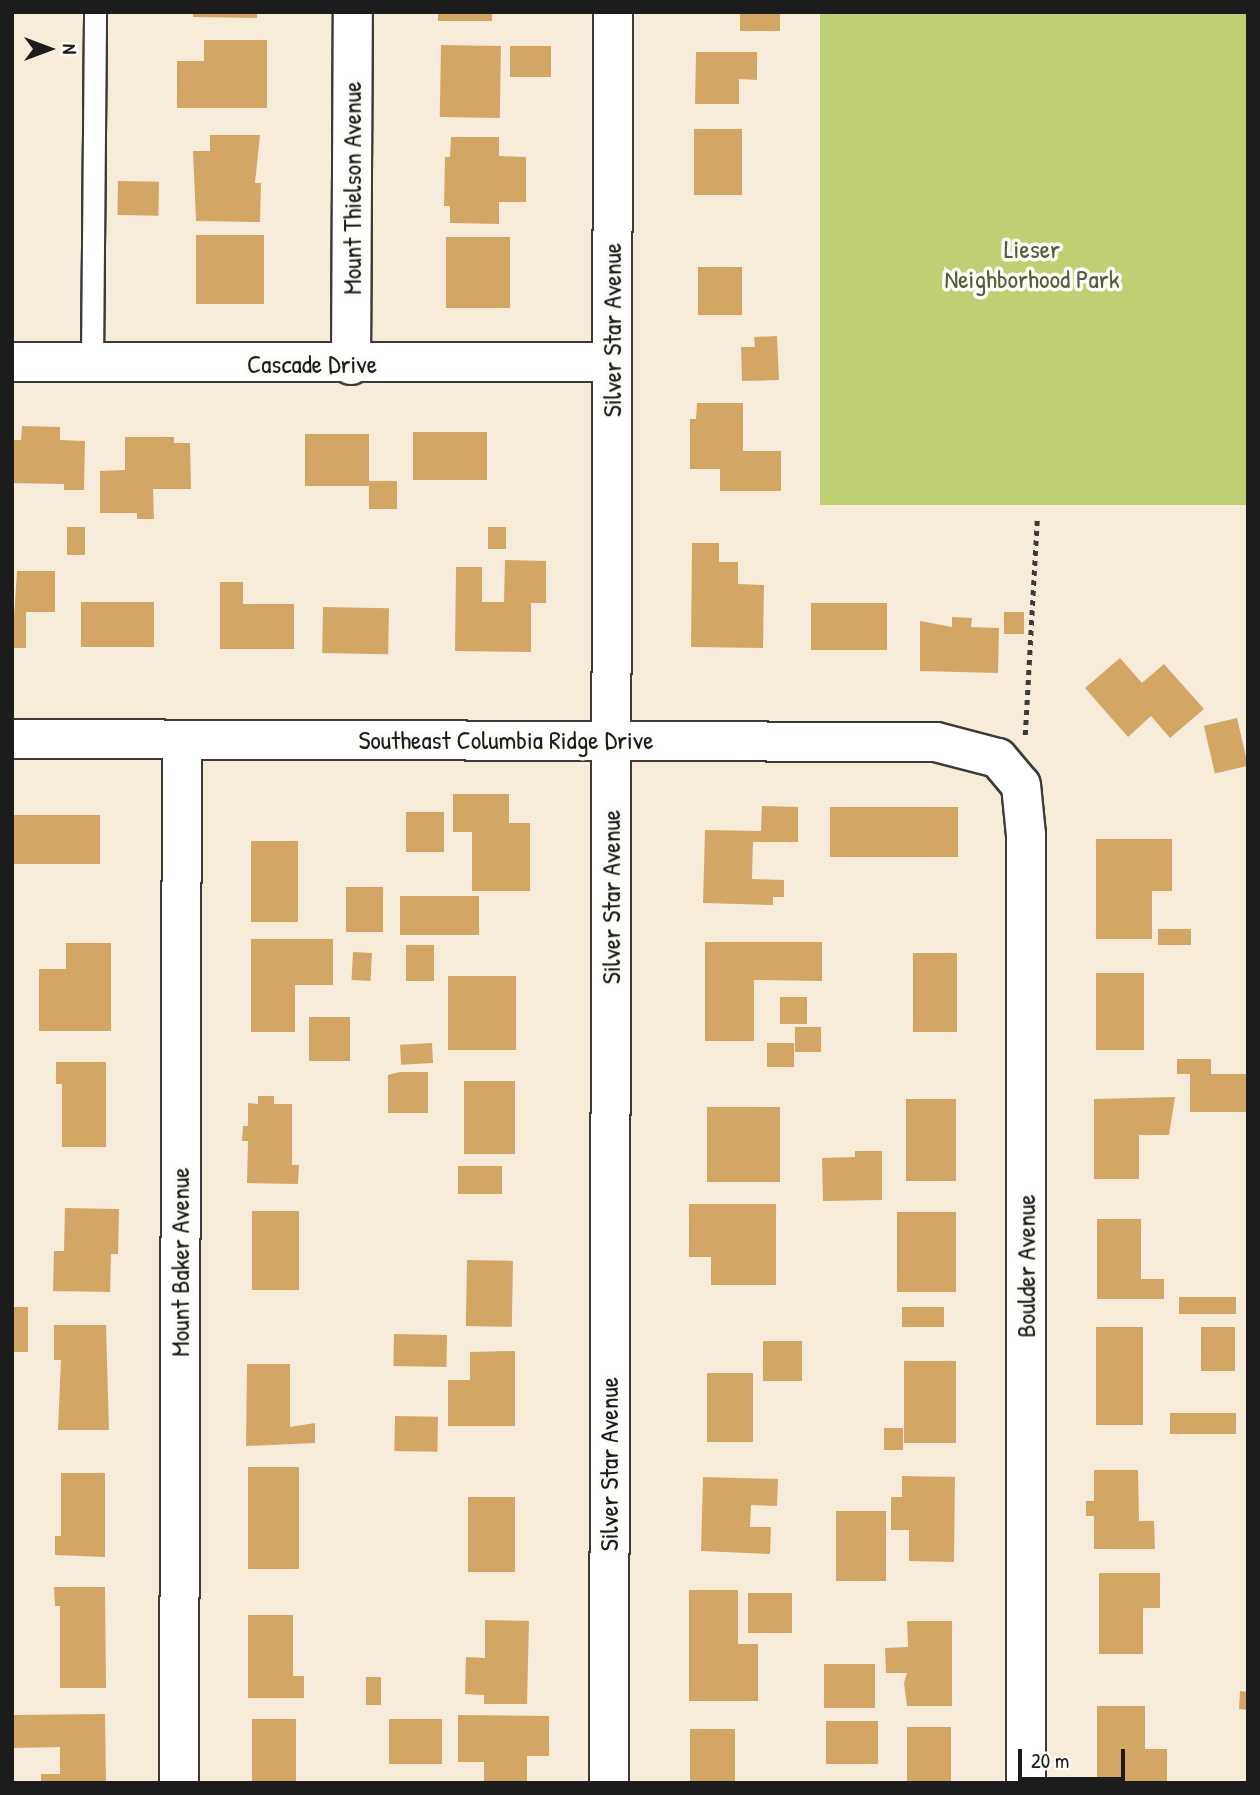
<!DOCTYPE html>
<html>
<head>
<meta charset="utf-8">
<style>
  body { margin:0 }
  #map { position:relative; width:1260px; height:1795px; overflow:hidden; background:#f7ecda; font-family:"Patrick Hand",sans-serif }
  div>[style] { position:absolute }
  .green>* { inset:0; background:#bed073; transform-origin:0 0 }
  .building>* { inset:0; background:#d4a666; transform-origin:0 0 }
  .path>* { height:4.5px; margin-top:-2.25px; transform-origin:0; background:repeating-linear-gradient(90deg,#3d3b38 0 5px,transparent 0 10px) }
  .roads { filter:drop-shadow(2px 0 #3d3b38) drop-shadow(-2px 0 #3d3b38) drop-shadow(0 2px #3d3b38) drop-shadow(0 -2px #3d3b38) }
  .service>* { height:21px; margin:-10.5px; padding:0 10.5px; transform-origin:10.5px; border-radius:10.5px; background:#fff }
  .minor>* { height:38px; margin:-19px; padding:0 19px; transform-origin:19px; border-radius:19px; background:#fff }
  span { translate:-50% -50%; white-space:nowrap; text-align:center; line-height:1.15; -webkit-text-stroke:7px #fdfcf7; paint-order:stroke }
  .street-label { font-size:26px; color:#1c1c1c }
  .park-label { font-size:26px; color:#555b3a }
  .frame { position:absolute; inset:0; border:14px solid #1c1c1c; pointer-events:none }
  .north { position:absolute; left:14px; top:14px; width:70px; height:70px; -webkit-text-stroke:5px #fdfcf7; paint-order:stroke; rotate:90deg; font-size:19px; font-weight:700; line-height:28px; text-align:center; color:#1c1c1c }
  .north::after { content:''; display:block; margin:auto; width:24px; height:32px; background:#1c1c1c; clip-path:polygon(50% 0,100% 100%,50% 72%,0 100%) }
  .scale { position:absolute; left:1018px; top:1749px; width:107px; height:32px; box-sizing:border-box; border:4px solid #1c1c1c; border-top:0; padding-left:9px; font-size:21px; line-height:24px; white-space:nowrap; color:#1c1c1c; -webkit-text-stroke:5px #fdfcf7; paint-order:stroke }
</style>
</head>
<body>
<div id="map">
  <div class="green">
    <div style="left:820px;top:12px;width:428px;height:493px"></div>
  </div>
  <div class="building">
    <div style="clip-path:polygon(193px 12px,257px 12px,257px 18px,193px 17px)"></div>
    <div style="left:438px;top:12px;width:54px;height:9px"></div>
    <div style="left:740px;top:12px;width:40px;height:19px"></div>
    <div style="clip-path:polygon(204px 40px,267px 40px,267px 108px,177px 108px,177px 61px,204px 61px)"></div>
    <div style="left:441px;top:45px;width:60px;height:72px;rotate:1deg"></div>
    <div style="left:510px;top:46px;width:41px;height:31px"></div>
    <div style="clip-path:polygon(696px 52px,757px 52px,757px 80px,739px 79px,739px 104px,695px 104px)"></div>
    <div style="left:694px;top:129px;width:48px;height:66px"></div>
    <div style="clip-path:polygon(210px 135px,260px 135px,255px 183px,261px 183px,260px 222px,196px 221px,193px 151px,210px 151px)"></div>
    <div style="clip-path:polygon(451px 137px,499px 137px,499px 156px,526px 157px,526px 202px,499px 202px,499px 224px,450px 223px,450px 206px,444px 206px,445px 157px,450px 157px)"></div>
    <div style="left:118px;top:181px;width:41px;height:34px;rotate:1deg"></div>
    <div style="left:196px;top:235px;width:68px;height:69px"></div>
    <div style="left:446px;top:237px;width:64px;height:71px"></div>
    <div style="left:698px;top:267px;width:44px;height:48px"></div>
    <div style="clip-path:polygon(777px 336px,779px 380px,742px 381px,741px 347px,755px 347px,754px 337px)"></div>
    <div style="clip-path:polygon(697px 403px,743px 403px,743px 451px,781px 451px,781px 491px,720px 491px,720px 469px,690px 469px,690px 419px,696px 419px)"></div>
    <div style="clip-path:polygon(22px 426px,60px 427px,60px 440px,85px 441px,84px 490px,64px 490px,64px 484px,12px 483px,12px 440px,21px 440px)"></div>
    <div style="left:413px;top:432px;width:74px;height:48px"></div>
    <div style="clip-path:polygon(305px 434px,369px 434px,369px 481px,397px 481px,397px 509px,369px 509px,369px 486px,305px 486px)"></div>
    <div style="clip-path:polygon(125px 437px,174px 437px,174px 443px,190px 443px,191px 489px,153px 489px,154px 519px,137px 519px,137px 513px,100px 513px,100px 471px,125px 470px)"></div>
    <div style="left:67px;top:527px;width:18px;height:28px"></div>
    <div style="left:488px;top:527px;width:18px;height:22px"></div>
    <div style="clip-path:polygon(692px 543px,719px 543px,719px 562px,738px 562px,738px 584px,764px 585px,763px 648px,691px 647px)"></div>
    <div style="clip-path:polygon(505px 560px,546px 561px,546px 603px,531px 603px,531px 652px,455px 651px,456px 567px,482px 567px,482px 602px,504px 602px)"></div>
    <div style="clip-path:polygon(17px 571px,55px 571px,55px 612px,26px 612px,26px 648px,12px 648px)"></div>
    <div style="clip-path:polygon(220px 582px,243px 582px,243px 604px,294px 604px,294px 649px,220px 649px)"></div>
    <div style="left:81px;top:602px;width:73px;height:45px"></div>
    <div style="left:811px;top:603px;width:76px;height:47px"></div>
    <div style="left:323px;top:607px;width:66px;height:46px;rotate:1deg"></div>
    <div style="left:1004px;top:612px;width:20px;height:22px"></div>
    <div style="clip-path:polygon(952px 617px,972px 618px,971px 627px,999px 628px,998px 673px,920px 671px,920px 621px,952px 627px)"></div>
    <div style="clip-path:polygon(1120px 658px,1142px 683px,1164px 664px,1204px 709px,1170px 738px,1151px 716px,1128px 737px,1085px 688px)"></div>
    <div style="left:1237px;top:718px;width:49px;height:34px;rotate:77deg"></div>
    <div style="clip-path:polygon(453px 794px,509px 794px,509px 823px,530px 823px,530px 891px,472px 891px,472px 832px,453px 832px)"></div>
    <div style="clip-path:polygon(762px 806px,798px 807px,798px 842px,753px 842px,752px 879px,784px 880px,784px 897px,773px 897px,773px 905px,703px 903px,705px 830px,761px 831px)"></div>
    <div style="left:830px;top:807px;width:128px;height:50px"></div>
    <div style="left:406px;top:812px;width:38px;height:40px"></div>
    <div style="left:12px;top:815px;width:88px;height:49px"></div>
    <div style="clip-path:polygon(1096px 839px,1172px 839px,1172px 891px,1152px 891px,1152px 939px,1096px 939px)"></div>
    <div style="left:251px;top:841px;width:47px;height:81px"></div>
    <div style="left:346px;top:887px;width:37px;height:45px"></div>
    <div style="left:400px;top:896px;width:79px;height:39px"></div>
    <div style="left:1158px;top:929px;width:33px;height:16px"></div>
    <div style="clip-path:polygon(251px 939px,333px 939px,333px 985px,295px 985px,295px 1032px,251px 1032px)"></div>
    <div style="clip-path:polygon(705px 942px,822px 942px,822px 981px,754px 980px,754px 1041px,705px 1041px)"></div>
    <div style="clip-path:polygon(66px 943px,111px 943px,111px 1031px,39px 1031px,39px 969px,66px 969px)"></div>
    <div style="left:406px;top:945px;width:28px;height:36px"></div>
    <div style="left:353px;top:952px;width:19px;height:28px;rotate:3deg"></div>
    <div style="left:913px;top:953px;width:44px;height:79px"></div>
    <div style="left:1096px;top:973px;width:48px;height:77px"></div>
    <div style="left:448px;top:976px;width:68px;height:74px"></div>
    <div style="left:780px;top:997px;width:27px;height:27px"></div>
    <div style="left:309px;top:1017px;width:41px;height:44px"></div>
    <div style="left:795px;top:1027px;width:26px;height:25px"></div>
    <div style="left:432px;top:1043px;width:20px;height:32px;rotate:87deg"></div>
    <div style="left:767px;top:1043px;width:27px;height:24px"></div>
    <div style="left:1177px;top:1059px;width:34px;height:15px"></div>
    <div style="clip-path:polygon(56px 1062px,106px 1062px,106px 1147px,62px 1147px,62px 1084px,56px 1084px)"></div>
    <div style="clip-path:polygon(400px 1072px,428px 1072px,428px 1113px,388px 1113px,388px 1075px)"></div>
    <div style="left:1190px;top:1074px;width:58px;height:38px"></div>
    <div style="left:464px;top:1081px;width:51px;height:73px"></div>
    <div style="clip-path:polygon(258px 1096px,274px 1096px,274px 1104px,292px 1104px,292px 1165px,299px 1165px,298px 1184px,247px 1183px,248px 1141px,242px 1141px,243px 1126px,248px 1126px,248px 1103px,258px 1104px)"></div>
    <div style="clip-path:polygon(1175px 1097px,1169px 1135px,1139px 1135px,1139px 1179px,1094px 1179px,1094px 1099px)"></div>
    <div style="left:906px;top:1099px;width:50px;height:82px"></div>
    <div style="left:707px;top:1107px;width:73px;height:75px"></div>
    <div style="clip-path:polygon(855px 1151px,882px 1151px,882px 1200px,823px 1201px,822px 1158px,855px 1157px)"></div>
    <div style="left:458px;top:1166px;width:44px;height:28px"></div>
    <div style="clip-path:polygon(689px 1204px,776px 1204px,776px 1285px,711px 1285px,711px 1257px,689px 1257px)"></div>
    <div style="clip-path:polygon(65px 1208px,119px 1209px,118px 1254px,111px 1254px,110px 1292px,53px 1291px,54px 1251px,64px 1251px)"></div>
    <div style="left:252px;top:1211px;width:47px;height:79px"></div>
    <div style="left:897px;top:1212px;width:59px;height:80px"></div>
    <div style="clip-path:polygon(1097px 1219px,1141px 1219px,1141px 1279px,1164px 1279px,1164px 1299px,1097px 1299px)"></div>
    <div style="left:467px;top:1260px;width:46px;height:66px;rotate:1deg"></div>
    <div style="left:1236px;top:1297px;width:17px;height:57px;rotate:90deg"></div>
    <div style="left:12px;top:1307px;width:16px;height:45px"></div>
    <div style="left:944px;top:1307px;width:20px;height:42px;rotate:90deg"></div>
    <div style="clip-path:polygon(54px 1325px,106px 1325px,109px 1430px,58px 1430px,61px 1360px,54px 1360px)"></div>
    <div style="left:1096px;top:1327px;width:47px;height:98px"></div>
    <div style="left:1201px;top:1327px;width:34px;height:44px"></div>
    <div style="left:394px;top:1334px;width:53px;height:32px;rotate:1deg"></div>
    <div style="left:763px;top:1341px;width:39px;height:40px"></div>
    <div style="clip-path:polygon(515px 1351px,515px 1426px,448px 1426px,448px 1380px,470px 1380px,470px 1352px)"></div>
    <div style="left:904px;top:1361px;width:52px;height:82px"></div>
    <div style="clip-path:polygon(247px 1364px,290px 1364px,290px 1427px,315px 1423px,315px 1443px,246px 1446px)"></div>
    <div style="left:707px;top:1373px;width:46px;height:69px"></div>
    <div style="left:1170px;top:1413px;width:66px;height:21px"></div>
    <div style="left:395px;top:1416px;width:43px;height:35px;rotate:1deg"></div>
    <div style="left:884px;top:1428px;width:19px;height:22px"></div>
    <div style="left:248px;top:1467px;width:51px;height:102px"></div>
    <div style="clip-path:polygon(1094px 1470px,1138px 1470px,1139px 1521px,1154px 1521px,1155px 1549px,1094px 1549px,1094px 1516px,1086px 1516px,1086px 1501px,1094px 1501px)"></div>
    <div style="clip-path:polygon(61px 1473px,105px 1473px,105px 1557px,55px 1555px,55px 1536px,61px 1536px)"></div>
    <div style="clip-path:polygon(902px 1476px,955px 1477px,954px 1562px,909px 1561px,909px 1530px,891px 1530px,891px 1497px,902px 1497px)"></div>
    <div style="clip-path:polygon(703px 1477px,778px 1479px,777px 1506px,751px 1505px,750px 1527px,771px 1527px,770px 1554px,701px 1551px)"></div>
    <div style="left:468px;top:1497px;width:47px;height:75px"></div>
    <div style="left:836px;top:1511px;width:50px;height:70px"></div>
    <div style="clip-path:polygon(1099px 1573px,1160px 1573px,1160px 1608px,1143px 1608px,1143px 1654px,1099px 1654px)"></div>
    <div style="clip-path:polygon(54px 1587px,105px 1587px,106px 1688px,60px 1688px,60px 1606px,55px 1606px)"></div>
    <div style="clip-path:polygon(689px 1590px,738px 1590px,738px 1644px,758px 1644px,758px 1701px,689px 1701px)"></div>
    <div style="left:748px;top:1593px;width:44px;height:40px"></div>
    <div style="clip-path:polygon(248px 1615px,293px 1615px,293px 1676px,304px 1676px,304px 1698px,248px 1698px)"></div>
    <div style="clip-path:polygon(485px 1620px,529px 1621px,527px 1704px,484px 1704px,484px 1695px,465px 1694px,466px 1657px,485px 1658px)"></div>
    <div style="clip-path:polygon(907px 1621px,952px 1621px,952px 1706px,907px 1706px,904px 1683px,907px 1673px,886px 1673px,885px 1648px,908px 1647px)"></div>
    <div style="left:824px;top:1664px;width:51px;height:44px"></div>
    <div style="left:366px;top:1677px;width:15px;height:28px"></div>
    <div style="clip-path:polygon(1240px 1691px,1248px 1692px,1248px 1710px,1239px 1709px)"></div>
    <div style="clip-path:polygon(1097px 1706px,1145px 1706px,1145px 1749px,1167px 1749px,1167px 1783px,1097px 1783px)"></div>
    <div style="clip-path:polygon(105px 1714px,106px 1783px,41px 1783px,41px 1774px,60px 1774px,60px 1747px,14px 1748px,14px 1715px)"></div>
    <div style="clip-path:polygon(458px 1715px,549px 1716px,549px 1756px,527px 1756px,527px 1783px,484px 1783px,484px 1762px,458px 1762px)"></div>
    <div style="left:252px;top:1719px;width:44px;height:64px"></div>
    <div style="left:389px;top:1719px;width:53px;height:45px"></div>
    <div style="left:826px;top:1721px;width:52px;height:43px"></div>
    <div style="left:907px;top:1727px;width:44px;height:56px"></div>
    <div style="left:690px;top:1729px;width:45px;height:54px"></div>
  </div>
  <div class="path">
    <div style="left:1025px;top:735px;width:218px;rotate:-86.8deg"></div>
  </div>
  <div class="roads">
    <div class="service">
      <div style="left:92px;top:362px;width:350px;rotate:-89.5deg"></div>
    </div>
    <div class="minor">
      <div style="left:12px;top:362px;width:599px"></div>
      <div style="left:351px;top:365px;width:353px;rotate:-89.7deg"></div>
      <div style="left:12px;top:739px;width:924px;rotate:0.19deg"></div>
      <div style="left:936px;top:742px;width:64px;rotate:14.5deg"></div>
      <div style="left:998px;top:758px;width:35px;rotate:50deg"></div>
      <div style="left:1021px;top:785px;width:50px;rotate:84.3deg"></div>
      <div style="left:1026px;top:835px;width:948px;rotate:90deg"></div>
      <div style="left:179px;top:1783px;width:1042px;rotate:-89.84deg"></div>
      <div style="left:609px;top:1783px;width:1771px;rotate:-89.87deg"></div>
    </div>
  </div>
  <div class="street-label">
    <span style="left:352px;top:188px;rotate:-90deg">Mount Thielson Avenue</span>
    <span style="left:612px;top:330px;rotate:-90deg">Silver Star Avenue</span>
    <span style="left:312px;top:364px">Cascade Drive</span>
    <span style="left:506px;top:740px">Southeast Columbia Ridge Drive</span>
    <span style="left:611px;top:897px;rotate:-90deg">Silver Star Avenue</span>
    <span style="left:180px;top:1262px;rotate:-90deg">Mount Baker Avenue</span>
    <span style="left:1026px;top:1266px;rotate:-90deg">Boulder Avenue</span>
    <span style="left:609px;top:1464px;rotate:-90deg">Silver Star Avenue</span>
  </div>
  <div class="park-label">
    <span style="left:1032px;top:264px">Lieser<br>Neighborhood Park</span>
  </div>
  <div class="frame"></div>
  <div class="north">N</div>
  <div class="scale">20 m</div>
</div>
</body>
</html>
